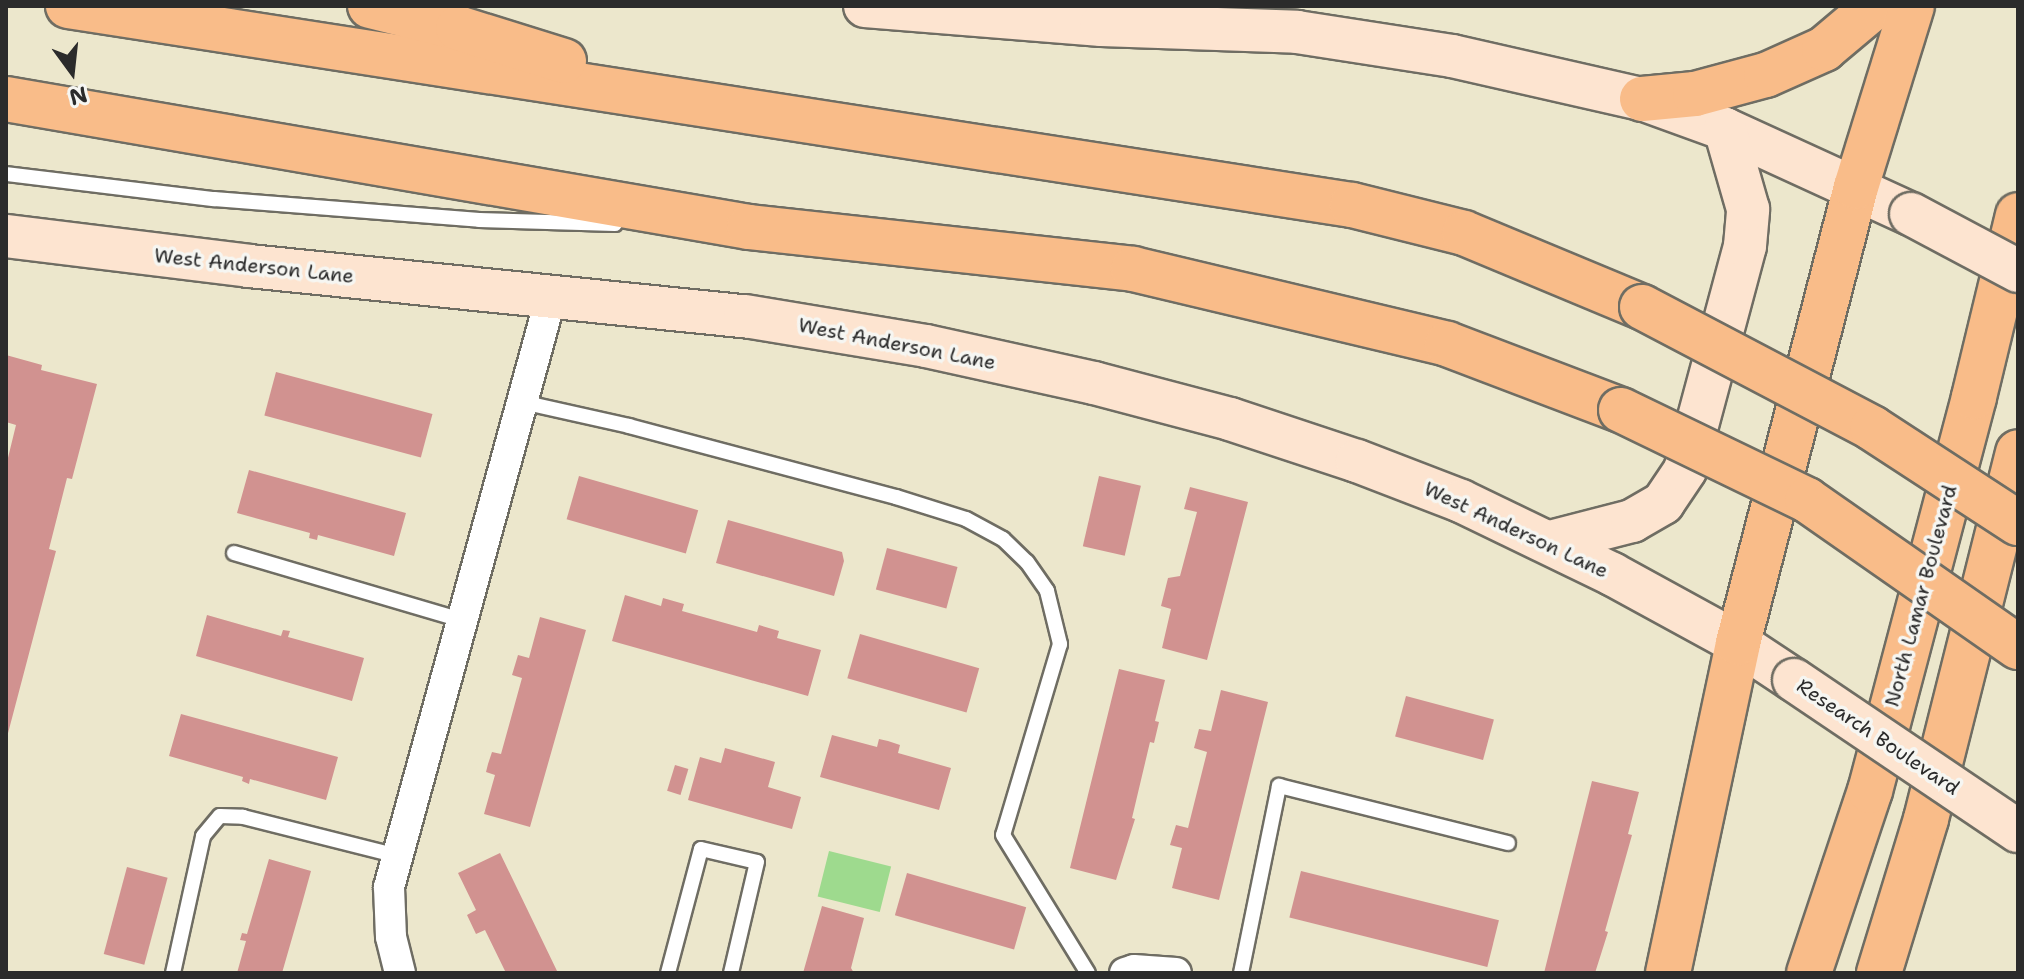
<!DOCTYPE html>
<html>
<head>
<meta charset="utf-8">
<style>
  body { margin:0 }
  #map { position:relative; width:2024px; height:979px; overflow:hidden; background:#ece7cc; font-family:"Shantell Sans",sans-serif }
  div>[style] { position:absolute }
  .green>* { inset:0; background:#9eda8e; transform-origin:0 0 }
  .building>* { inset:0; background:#d19290; transform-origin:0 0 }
  .roads { filter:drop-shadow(2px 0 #6f6d63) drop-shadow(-2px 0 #6f6d63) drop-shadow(0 2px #6f6d63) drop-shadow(0 -2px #6f6d63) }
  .service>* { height:14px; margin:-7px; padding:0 7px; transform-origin:7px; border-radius:7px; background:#fff }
  .minor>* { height:30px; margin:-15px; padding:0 15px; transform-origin:15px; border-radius:15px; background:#fff }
  .secondary>* { height:42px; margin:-21px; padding:0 21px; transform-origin:21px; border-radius:21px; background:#fde4d0 }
  .primary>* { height:44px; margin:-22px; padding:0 22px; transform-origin:22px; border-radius:22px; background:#f9bc89 }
  .motorway>* { height:44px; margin:-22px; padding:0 22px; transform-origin:22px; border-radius:22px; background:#f9bc89 }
  .bridges { filter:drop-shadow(2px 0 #6f6d63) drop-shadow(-2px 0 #6f6d63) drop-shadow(0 2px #6f6d63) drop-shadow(0 -2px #6f6d63) }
  .secondary-bridge>* { height:42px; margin:-21px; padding:0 21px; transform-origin:21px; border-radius:21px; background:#fde4d0 }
  .motorway-bridge>* { height:44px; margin:-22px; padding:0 22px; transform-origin:22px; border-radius:22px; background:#f9bc89 }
  span { translate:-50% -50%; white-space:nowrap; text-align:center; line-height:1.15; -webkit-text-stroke:7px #f6f6f2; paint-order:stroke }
  .street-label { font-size:20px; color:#2b2b2b }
  .frame { position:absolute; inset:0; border:8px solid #2b2b2b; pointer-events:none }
  .north { position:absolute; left:32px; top:32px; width:80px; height:80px; -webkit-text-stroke:6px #f6f6f2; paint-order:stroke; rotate:165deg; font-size:22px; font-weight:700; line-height:32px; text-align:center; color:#2b2b2b }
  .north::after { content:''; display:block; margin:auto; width:28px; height:36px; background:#2b2b2b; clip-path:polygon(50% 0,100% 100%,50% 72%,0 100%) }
</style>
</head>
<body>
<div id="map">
  <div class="green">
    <div style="left:829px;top:851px;width:64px;height:47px;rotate:14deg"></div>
  </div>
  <div class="building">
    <div style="clip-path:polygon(6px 355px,42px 365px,41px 370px,97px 384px,72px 479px,67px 478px,49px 549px,56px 551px,7px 737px,6px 466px,16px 425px,6px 422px)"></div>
    <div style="left:276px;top:372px;width:162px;height:45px;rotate:15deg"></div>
    <div style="clip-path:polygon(249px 470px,406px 513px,394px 556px,318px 535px,317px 540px,309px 538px,310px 533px,237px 513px)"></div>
    <div style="left:579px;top:476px;width:124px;height:45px;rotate:16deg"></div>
    <div style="left:1099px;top:476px;width:43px;height:72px;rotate:13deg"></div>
    <div style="clip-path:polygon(1190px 487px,1248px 502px,1207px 660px,1162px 648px,1171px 609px,1161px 606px,1168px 578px,1180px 576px,1197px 512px,1184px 509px)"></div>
    <div style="clip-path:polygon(728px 520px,842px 552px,844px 561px,834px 596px,716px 563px)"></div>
    <div style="left:887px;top:548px;width:73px;height:43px;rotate:15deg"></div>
    <div style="clip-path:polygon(625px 595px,661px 606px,663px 598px,684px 604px,682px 611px,757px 632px,759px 625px,779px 631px,777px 638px,821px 650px,808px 696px,612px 641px)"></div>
    <div style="clip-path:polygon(207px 615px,281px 636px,283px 630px,290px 631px,288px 637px,364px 658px,352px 701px,196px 656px)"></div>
    <div style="clip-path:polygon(540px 617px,586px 630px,530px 827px,484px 814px,495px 775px,486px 772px,488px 764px,492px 752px,501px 754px,522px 678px,512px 675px,518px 655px,529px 658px)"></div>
    <div style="left:860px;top:634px;width:124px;height:46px;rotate:16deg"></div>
    <div style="clip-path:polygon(1119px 669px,1165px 680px,1155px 721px,1159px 722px,1154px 743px,1150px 742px,1132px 818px,1135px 819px,1116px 880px,1070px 868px)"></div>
    <div style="clip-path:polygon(1221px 690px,1268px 702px,1219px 900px,1172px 888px,1182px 848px,1170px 845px,1176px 825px,1188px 828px,1207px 752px,1194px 748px,1199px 729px,1211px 731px)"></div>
    <div style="left:1406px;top:696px;width:91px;height:42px;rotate:15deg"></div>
    <div style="clip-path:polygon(181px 714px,338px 757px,326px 800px,250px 779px,249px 784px,242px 781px,243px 777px,169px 756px)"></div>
    <div style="clip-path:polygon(832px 735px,877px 747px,879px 739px,888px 741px,900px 745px,898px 753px,951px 768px,939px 810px,820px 777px)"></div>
    <div style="clip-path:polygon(725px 748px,775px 762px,768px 787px,801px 797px,792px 829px,688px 800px,700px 757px,721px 763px)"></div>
    <div style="left:675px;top:765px;width:14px;height:27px;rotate:17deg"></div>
    <div style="clip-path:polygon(1592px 781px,1639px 792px,1628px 834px,1632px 835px,1605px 931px,1608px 932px,1595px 973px,1544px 973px)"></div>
    <div style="clip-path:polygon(500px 853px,558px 973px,506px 973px,485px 930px,476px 934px,467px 915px,476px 910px,458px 873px)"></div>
    <div style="clip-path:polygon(269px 859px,311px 871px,301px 907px,282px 973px,237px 973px,246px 941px,240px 940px,242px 933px,247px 934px)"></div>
    <div style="left:127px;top:867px;width:42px;height:90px;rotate:15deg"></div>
    <div style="left:1301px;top:871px;width:204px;height:48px;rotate:14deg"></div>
    <div style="left:907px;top:873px;width:124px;height:44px;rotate:16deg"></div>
    <div style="clip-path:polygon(822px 906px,864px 918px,851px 968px,854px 973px,803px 973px)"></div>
  </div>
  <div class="roads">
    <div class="service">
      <div style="left:6px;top:174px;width:209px;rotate:6.9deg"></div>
      <div style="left:214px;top:199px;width:266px;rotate:4.5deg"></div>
      <div style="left:479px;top:220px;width:136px;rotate:1.7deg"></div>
      <div style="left:522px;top:402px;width:110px;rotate:12.6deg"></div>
      <div style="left:629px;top:426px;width:276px;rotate:14.9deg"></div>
      <div style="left:896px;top:497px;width:73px;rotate:17.4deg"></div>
      <div style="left:966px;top:519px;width:42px;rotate:28.4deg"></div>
      <div style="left:1003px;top:539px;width:33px;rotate:44deg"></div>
      <div style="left:1027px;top:562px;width:35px;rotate:55deg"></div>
      <div style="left:1047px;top:591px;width:55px;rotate:76.2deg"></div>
      <div style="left:1060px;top:644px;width:199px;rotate:106.6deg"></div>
      <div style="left:1003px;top:835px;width:162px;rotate:58.4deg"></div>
      <div style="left:234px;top:553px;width:238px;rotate:16.4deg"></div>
      <div style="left:173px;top:973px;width:140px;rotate:-77.6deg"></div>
      <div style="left:203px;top:836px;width:26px;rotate:-50deg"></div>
      <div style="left:220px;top:816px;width:23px;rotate:2deg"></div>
      <div style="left:243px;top:817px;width:160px;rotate:14.1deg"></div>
      <div style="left:668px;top:973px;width:128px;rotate:-75.1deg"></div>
      <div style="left:701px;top:849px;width:57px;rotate:13.1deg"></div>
      <div style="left:757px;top:862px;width:114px;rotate:103.2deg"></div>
      <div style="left:1241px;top:973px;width:191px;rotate:-78.5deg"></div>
      <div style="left:1279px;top:786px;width:236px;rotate:14deg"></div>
    </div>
    <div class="minor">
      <div style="left:400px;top:973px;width:37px;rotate:-104deg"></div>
      <div style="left:391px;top:937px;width:50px;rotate:-92.3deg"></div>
      <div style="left:389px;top:887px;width:612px;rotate:-74.65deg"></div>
      <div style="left:1125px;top:973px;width:9px;rotate:-18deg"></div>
      <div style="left:1134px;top:970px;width:42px;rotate:4.1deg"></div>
    </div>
    <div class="secondary">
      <div style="left:865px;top:6px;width:237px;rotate:4.6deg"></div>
      <div style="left:1101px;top:25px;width:196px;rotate:2deg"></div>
      <div style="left:1297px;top:32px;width:157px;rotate:8.8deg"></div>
      <div style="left:1452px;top:56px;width:195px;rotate:12.8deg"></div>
      <div style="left:1642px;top:99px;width:88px;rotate:19.9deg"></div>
      <div style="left:1725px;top:129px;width:205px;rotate:24.6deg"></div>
      <div style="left:6px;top:236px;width:245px;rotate:7deg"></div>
      <div style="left:249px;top:266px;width:499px;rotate:5.8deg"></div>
      <div style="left:745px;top:316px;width:183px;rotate:9.4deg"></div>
      <div style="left:926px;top:346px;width:172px;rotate:12.4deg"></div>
      <div style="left:1094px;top:383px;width:141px;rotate:14.8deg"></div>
      <div style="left:1230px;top:419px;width:134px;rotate:18.3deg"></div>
      <div style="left:1357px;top:461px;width:111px;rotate:21deg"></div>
      <div style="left:1461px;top:501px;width:168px;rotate:25.8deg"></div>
      <div style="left:1612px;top:574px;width:144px;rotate:28.7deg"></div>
      <div style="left:1738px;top:643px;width:67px;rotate:33.5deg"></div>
      <div style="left:1550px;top:542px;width:85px;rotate:-14.4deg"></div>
      <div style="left:1632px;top:521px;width:36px;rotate:-30deg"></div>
      <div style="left:1663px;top:503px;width:40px;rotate:-56deg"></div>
      <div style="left:1685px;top:470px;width:232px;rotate:-75deg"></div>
      <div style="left:1745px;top:246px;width:37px;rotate:-85deg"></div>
      <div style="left:1748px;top:209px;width:83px;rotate:-106deg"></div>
    </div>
    <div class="primary">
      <div style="left:1642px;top:99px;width:53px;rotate:-5.4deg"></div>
      <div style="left:1695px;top:94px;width:73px;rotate:-15deg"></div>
      <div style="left:1766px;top:75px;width:64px;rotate:-24.1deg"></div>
      <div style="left:1824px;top:49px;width:67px;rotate:-40.1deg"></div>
      <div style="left:1668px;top:973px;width:337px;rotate:-78deg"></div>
      <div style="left:1738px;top:643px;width:471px;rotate:-75.5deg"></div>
      <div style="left:1856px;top:187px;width:189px;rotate:-72.8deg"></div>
      <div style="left:1809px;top:973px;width:192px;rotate:-71.5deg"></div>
      <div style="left:1870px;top:791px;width:407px;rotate:-75.2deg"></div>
      <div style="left:1974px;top:397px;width:187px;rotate:-76.4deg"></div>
      <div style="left:1879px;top:973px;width:161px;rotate:-73deg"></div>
      <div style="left:1926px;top:819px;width:378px;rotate:-75.9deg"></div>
    </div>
    <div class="motorway">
      <div style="left:68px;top:6px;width:1299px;rotate:8.81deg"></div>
      <div style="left:1352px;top:205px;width:115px;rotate:14deg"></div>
      <div style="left:1464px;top:233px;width:193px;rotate:22.6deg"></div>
      <div style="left:370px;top:6px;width:91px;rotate:14deg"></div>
      <div style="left:458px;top:28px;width:111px;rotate:17.3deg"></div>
      <div style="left:6px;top:99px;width:754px;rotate:9.77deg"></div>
      <div style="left:749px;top:227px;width:386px;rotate:6.2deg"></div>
      <div style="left:1133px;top:269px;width:323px;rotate:13.4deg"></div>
      <div style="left:1447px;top:344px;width:186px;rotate:20.8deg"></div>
    </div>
  </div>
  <div class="bridges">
    <div class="secondary-bridge">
      <div style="left:1911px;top:214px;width:121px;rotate:28deg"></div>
      <div style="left:1794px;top:680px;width:270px;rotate:34deg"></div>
    </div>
    <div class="motorway-bridge">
      <div style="left:1642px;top:307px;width:260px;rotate:27.7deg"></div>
      <div style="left:1872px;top:428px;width:174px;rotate:33.1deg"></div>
      <div style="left:1621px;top:410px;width:207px;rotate:25.8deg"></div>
      <div style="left:1807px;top:500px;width:257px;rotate:34.9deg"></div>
    </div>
  </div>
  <div class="street-label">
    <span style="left:254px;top:266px;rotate:6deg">West Anderson Lane</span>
    <span style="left:897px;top:344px;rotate:11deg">West Anderson Lane</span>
    <span style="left:1516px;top:530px;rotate:25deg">West Anderson Lane</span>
    <span style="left:1921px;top:596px;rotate:-75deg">North Lamar Boulevard</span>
    <span style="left:1878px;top:737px;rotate:34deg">Research Boulevard</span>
  </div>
  <div class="frame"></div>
  <div class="north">N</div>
</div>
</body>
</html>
